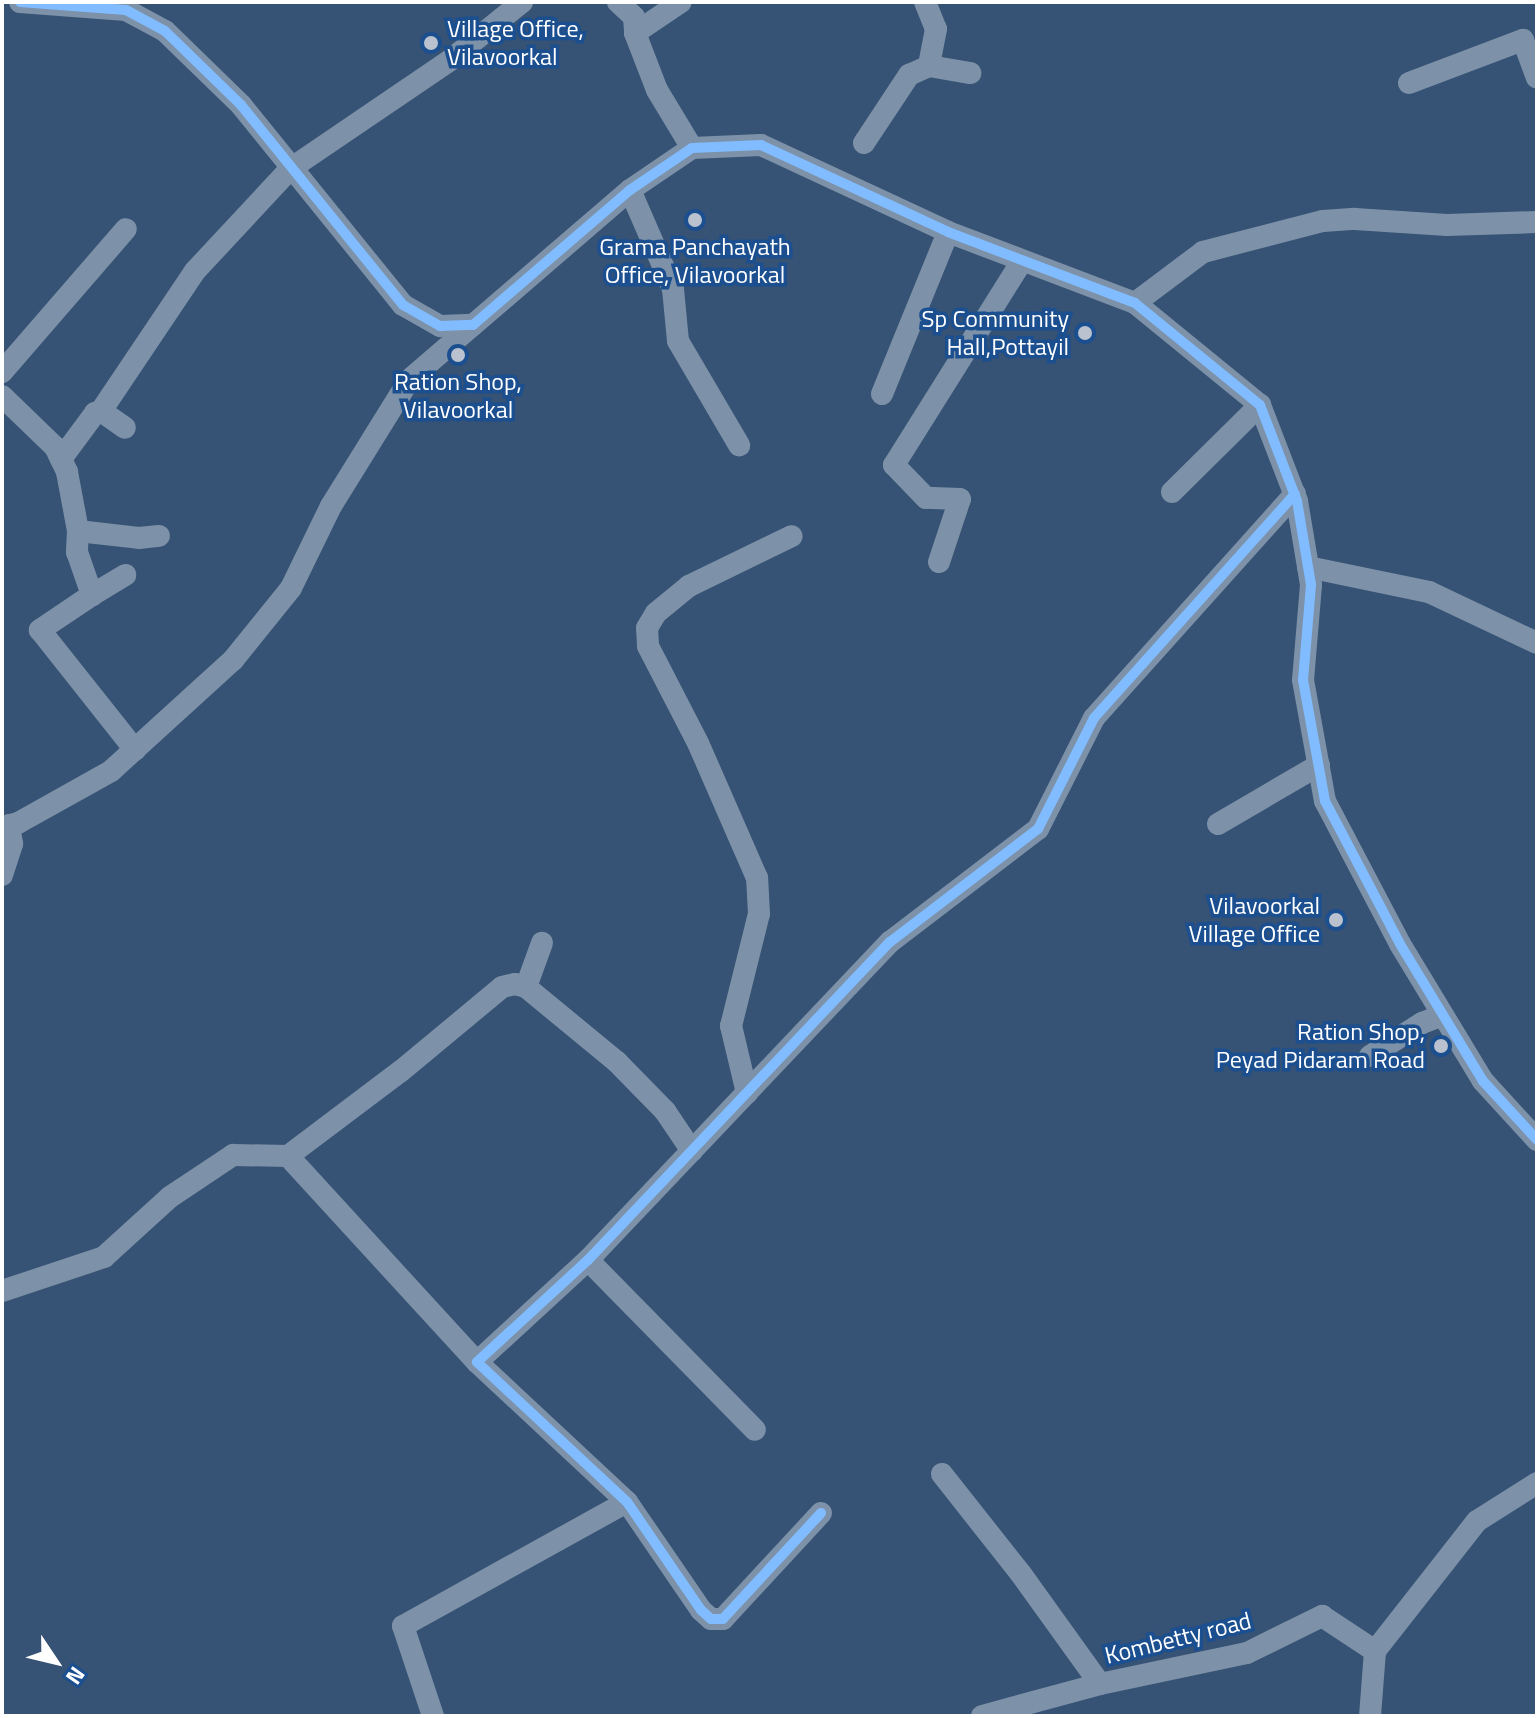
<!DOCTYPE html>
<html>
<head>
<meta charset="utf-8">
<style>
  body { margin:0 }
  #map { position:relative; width:1539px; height:1718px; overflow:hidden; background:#365274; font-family:"Titillium Web",sans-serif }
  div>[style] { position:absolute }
  .minor>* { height:22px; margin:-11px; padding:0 11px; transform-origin:11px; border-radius:11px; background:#7d92a8 }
  .cycleway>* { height:10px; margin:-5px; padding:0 5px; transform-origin:5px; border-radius:5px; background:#80bcff }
  .dots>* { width:22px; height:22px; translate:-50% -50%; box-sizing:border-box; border:4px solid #1b4f8f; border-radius:50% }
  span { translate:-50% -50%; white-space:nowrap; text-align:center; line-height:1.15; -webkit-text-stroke:7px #1b4f8f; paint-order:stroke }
  .poi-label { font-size:24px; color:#fff }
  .left { translate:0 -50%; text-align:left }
  .right { translate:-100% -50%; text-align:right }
  .street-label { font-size:24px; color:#fff }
  .frame { position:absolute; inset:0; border:4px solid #fff; pointer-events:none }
  .north { position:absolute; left:16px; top:1622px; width:80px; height:80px; -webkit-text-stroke:6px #1b4f8f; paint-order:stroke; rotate:125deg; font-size:22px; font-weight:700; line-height:32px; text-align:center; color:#fff }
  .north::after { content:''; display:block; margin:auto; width:28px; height:36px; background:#fff; clip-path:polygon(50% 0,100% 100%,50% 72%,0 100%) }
</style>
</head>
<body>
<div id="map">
  <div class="minor">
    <div style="left:20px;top:2px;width:106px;rotate:4.3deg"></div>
    <div style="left:126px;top:10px;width:44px;rotate:28.3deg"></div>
    <div style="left:165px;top:31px;width:106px;rotate:44.2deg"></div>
    <div style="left:241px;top:105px;width:257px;rotate:51deg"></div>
    <div style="left:403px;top:305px;width:43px;rotate:29.6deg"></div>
    <div style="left:440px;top:326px;width:33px;rotate:-2deg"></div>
    <div style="left:473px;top:325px;width:207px;rotate:-40.7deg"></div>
    <div style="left:630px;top:190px;width:75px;rotate:-34.1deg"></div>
    <div style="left:692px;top:148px;width:69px;rotate:-2.5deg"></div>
    <div style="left:761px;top:145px;width:206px;rotate:24.9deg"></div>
    <div style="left:948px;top:232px;width:200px;rotate:20.8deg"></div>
    <div style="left:1135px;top:303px;width:161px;rotate:39.2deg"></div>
    <div style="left:1260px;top:405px;width:103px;rotate:68.9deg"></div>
    <div style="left:1297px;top:501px;width:85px;rotate:80.5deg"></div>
    <div style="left:1311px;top:585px;width:95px;rotate:94.8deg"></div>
    <div style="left:1303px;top:680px;width:123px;rotate:79.7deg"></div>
    <div style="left:1325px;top:801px;width:161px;rotate:62.3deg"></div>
    <div style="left:1400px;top:944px;width:160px;rotate:58.8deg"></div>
    <div style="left:1483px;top:1081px;width:80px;rotate:47.5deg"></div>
    <div style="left:618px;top:2px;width:22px;rotate:43deg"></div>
    <div style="left:634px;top:17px;width:16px;rotate:86deg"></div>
    <div style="left:635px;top:33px;width:61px;rotate:68.9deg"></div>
    <div style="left:657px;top:90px;width:68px;rotate:58.9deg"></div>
    <div style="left:925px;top:2px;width:29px;rotate:68deg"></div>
    <div style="left:936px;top:29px;width:38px;rotate:101deg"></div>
    <div style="left:635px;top:33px;width:55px;rotate:-34deg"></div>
    <div style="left:1409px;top:83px;width:122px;rotate:-20.7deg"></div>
    <div style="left:1523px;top:40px;width:40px;rotate:69.8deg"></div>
    <div style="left:864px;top:143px;width:82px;rotate:-56.5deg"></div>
    <div style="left:909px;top:75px;width:22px;rotate:-24deg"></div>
    <div style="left:929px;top:66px;width:42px;rotate:9.7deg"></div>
    <div style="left:630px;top:190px;width:108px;rotate:66.5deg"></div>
    <div style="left:673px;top:289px;width:52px;rotate:84.5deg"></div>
    <div style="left:678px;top:341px;width:121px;rotate:59.6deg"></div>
    <div style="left:1135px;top:303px;width:85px;rotate:-36.9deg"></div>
    <div style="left:1203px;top:252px;width:124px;rotate:-14.5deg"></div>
    <div style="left:1323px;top:221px;width:32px;rotate:-4deg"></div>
    <div style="left:1355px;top:219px;width:92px;rotate:3.7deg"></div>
    <div style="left:1447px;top:225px;width:90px;rotate:-1.9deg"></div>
    <div style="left:2px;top:372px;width:189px;rotate:-49.1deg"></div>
    <div style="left:882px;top:394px;width:175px;rotate:-67.8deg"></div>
    <div style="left:2px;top:396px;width:74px;rotate:43.9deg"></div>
    <div style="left:55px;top:447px;width:28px;rotate:64deg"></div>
    <div style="left:67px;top:472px;width:60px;rotate:79.4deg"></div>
    <div style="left:78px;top:531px;width:21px;rotate:93deg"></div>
    <div style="left:77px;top:552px;width:46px;rotate:70.8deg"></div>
    <div style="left:92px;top:595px;width:63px;rotate:146.1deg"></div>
    <div style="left:40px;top:630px;width:153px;rotate:51.6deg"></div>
    <div style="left:101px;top:411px;width:169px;rotate:-56.1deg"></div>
    <div style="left:195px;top:271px;width:139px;rotate:-47deg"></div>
    <div style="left:290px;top:169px;width:192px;rotate:-34.2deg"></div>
    <div style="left:449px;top:61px;width:94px;rotate:-38.9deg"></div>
    <div style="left:61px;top:459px;width:57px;rotate:-53.5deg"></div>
    <div style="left:95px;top:413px;width:6px;rotate:-18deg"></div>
    <div style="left:101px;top:411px;width:29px;rotate:35deg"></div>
    <div style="left:1172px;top:492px;width:124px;rotate:-44.7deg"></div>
    <div style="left:78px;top:531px;width:61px;rotate:6.5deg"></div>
    <div style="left:139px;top:538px;width:20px;rotate:-6deg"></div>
    <div style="left:939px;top:562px;width:66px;rotate:-71.6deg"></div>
    <div style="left:960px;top:499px;width:34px;rotate:-178deg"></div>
    <div style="left:926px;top:498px;width:46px;rotate:-134.1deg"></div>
    <div style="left:894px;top:465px;width:241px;rotate:-57.9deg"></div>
    <div style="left:1308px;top:567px;width:124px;rotate:11.7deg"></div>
    <div style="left:1429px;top:592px;width:119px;rotate:25.3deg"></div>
    <div style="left:92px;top:595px;width:39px;rotate:-31deg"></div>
    <div style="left:1218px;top:824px;width:117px;rotate:-30.3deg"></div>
    <div style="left:2px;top:827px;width:16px;rotate:-14deg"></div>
    <div style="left:18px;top:823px;width:107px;rotate:-29.2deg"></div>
    <div style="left:111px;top:771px;width:165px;rotate:-42.3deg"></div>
    <div style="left:233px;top:660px;width:92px;rotate:-51.1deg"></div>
    <div style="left:291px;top:588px;width:91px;rotate:-64deg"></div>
    <div style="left:331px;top:506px;width:148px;rotate:-58.2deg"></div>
    <div style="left:409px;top:380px;width:84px;rotate:-40.7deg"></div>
    <div style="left:2px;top:875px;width:33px;rotate:-72deg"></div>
    <div style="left:12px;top:844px;width:19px;rotate:-99deg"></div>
    <div style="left:526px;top:987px;width:47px;rotate:-70deg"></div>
    <div style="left:1370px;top:1056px;width:62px;rotate:-32.4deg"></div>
    <div style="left:1422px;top:1023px;width:22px;rotate:-21deg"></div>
    <div style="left:747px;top:1093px;width:69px;rotate:-103.4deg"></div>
    <div style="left:731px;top:1026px;width:115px;rotate:-76deg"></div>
    <div style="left:759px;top:914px;width:36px;rotate:-93deg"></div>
    <div style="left:757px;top:878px;width:147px;rotate:-113.6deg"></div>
    <div style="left:698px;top:743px;width:109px;rotate:-117.3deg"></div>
    <div style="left:648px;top:646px;width:18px;rotate:-93deg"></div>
    <div style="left:647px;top:628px;width:17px;rotate:-59deg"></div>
    <div style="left:656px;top:613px;width:43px;rotate:-39.3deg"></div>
    <div style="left:689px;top:586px;width:114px;rotate:-25.9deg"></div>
    <div style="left:288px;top:1156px;width:280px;rotate:47.5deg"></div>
    <div style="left:588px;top:1260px;width:238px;rotate:45.5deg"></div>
    <div style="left:2px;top:1291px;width:108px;rotate:-18.4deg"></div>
    <div style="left:104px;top:1257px;width:89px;rotate:-42.3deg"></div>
    <div style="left:170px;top:1197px;width:76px;rotate:-33.7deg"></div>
    <div style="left:233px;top:1155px;width:55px;rotate:1deg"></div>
    <div style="left:288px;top:1156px;width:141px;rotate:-37deg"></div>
    <div style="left:401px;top:1071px;width:131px;rotate:-39.7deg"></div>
    <div style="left:502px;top:987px;width:13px;rotate:-13deg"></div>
    <div style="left:515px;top:984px;width:11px;rotate:15deg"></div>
    <div style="left:526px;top:987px;width:118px;rotate:39.5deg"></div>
    <div style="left:617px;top:1062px;width:69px;rotate:45.6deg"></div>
    <div style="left:665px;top:1111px;width:48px;rotate:56deg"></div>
    <div style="left:942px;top:1474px;width:127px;rotate:51.7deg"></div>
    <div style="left:1021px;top:1574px;width:135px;rotate:54.3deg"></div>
    <div style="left:821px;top:1513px;width:144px;rotate:132.8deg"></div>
    <div style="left:723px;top:1619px;width:12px;rotate:180deg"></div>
    <div style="left:711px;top:1619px;width:13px;rotate:-138deg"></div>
    <div style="left:701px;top:1610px;width:131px;rotate:-124.4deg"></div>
    <div style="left:627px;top:1502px;width:205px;rotate:-137deg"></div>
    <div style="left:477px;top:1362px;width:151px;rotate:-42.6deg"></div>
    <div style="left:588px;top:1260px;width:439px;rotate:-46.5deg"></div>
    <div style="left:890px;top:942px;width:186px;rotate:-37.4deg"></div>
    <div style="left:1038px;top:829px;width:124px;rotate:-63.2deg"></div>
    <div style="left:1094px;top:718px;width:301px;rotate:-48.1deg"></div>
    <div style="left:433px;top:1716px;width:95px;rotate:-108.4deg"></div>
    <div style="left:403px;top:1626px;width:256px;rotate:-29deg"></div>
    <div style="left:982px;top:1716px;width:122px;rotate:-15.2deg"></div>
    <div style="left:1100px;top:1684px;width:150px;rotate:-11.9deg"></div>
    <div style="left:1247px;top:1653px;width:84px;rotate:-26.3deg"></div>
    <div style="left:1322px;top:1616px;width:64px;rotate:33.4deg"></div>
    <div style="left:1370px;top:1716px;width:65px;rotate:-85.6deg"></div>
    <div style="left:1375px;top:1651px;width:165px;rotate:-51.9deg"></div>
    <div style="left:1477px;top:1521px;width:71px;rotate:-32.3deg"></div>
  </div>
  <div class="cycleway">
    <div style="left:20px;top:2px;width:106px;rotate:4.3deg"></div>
    <div style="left:126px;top:10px;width:44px;rotate:28.3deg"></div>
    <div style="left:165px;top:31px;width:106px;rotate:44.2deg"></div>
    <div style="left:241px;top:105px;width:257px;rotate:51deg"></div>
    <div style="left:403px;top:305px;width:43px;rotate:29.6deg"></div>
    <div style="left:440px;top:326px;width:33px;rotate:-2deg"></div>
    <div style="left:473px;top:325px;width:207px;rotate:-40.7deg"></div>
    <div style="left:630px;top:190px;width:75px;rotate:-34.1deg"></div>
    <div style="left:692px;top:148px;width:69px;rotate:-2.5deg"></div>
    <div style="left:761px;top:145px;width:206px;rotate:24.9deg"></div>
    <div style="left:948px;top:232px;width:200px;rotate:20.8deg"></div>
    <div style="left:1135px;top:303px;width:161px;rotate:39.2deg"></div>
    <div style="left:1260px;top:405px;width:103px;rotate:68.9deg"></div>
    <div style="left:1297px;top:501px;width:85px;rotate:80.5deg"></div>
    <div style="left:1311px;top:585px;width:95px;rotate:94.8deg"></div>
    <div style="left:1303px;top:680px;width:123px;rotate:79.7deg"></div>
    <div style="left:1325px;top:801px;width:161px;rotate:62.3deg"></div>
    <div style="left:1400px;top:944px;width:160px;rotate:58.8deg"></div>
    <div style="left:1483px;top:1081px;width:80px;rotate:47.5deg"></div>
    <div style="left:821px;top:1513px;width:144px;rotate:132.8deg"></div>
    <div style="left:723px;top:1619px;width:12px;rotate:180deg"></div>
    <div style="left:711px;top:1619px;width:13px;rotate:-138deg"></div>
    <div style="left:701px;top:1610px;width:131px;rotate:-124.4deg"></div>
    <div style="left:627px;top:1502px;width:205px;rotate:-137deg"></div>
    <div style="left:477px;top:1362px;width:151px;rotate:-42.6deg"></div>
    <div style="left:588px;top:1260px;width:439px;rotate:-46.5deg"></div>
    <div style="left:890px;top:942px;width:186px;rotate:-37.4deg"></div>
    <div style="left:1038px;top:829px;width:124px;rotate:-63.2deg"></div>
    <div style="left:1094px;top:718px;width:301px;rotate:-48.1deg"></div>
  </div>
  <div class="dots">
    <div style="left:431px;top:43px;background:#b9c2ce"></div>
    <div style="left:695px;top:220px;background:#b9c2ce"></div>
    <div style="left:1085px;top:333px;background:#b9c2ce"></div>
    <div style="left:458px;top:355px;background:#b9c2ce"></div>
    <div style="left:1336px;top:920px;background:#b9c2ce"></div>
    <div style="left:1441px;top:1046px;background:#b9c2ce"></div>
  </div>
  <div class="poi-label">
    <span class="left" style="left:447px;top:43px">Village Office,<br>Vilavoorkal</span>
    <span style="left:695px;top:261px">Grama Panchayath<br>Office, Vilavoorkal</span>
    <span class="right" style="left:1069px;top:333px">Sp Community<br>Hall,Pottayil</span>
    <span style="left:458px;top:396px">Ration Shop,<br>Vilavoorkal</span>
    <span class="right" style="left:1320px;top:920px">Vilavoorkal<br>Village Office</span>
    <span class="right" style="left:1425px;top:1046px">Ration Shop,<br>Peyad Pidaram Road</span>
  </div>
  <div class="street-label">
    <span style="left:1178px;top:1638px;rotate:-14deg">Kombetty road</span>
  </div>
  <div class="frame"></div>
  <div class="north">N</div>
</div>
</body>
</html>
